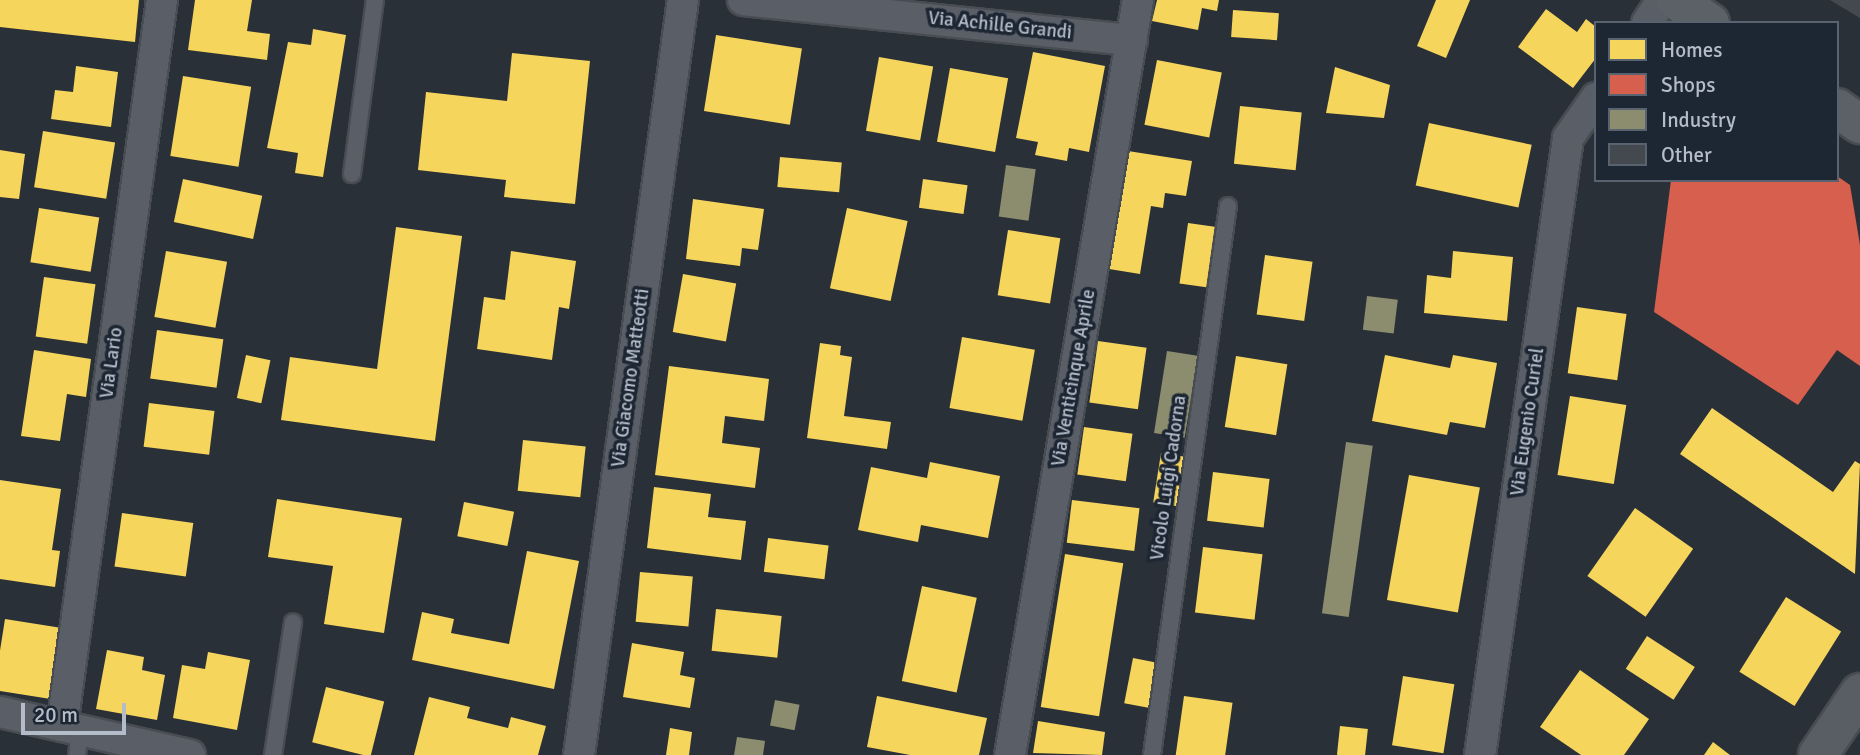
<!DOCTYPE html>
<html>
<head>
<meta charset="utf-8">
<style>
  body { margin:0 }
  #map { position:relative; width:1860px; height:755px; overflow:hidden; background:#2a3038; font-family:Signika,sans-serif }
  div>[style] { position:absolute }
  .homes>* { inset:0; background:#f6d55c; transform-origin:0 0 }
  .shops>* { inset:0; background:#d6604d }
  .industry>* { inset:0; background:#8c8c6e; transform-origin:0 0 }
  .building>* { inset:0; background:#444950 }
  .roads { filter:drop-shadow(2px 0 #484c53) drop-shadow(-2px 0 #484c53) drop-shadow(0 2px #484c53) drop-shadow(0 -2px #484c53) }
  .lane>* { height:16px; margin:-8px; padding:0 8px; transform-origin:8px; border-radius:8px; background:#5a5e66 }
  .street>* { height:30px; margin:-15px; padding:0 15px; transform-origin:15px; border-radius:15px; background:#5a5e66 }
  .secondary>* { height:38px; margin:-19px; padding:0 19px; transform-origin:19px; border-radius:19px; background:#595d64 }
  .primary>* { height:38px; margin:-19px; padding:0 19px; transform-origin:19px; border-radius:19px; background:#5c6168 }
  span { translate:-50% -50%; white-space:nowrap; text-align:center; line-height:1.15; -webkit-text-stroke:7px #1d2633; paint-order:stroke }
  .street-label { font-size:19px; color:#b4bcc9 }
  .legend { position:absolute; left:1594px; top:21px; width:245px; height:161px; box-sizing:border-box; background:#1d2633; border:2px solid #59626f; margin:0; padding:9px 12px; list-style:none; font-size:21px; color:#b4bcc9 }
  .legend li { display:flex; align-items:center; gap:14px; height:35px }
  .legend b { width:35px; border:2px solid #59626f }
  .scale { position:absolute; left:21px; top:703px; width:105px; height:32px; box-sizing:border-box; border:4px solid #b4bcc9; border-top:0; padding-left:9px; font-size:21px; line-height:24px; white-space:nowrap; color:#b4bcc9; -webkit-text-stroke:5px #1d2633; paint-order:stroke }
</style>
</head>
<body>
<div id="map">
  <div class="homes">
    <div style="clip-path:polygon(0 0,139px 0,135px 42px,0 27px)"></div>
    <div style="clip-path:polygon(195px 0,252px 0,247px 31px,270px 34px,267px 60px,188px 50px)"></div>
    <div style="clip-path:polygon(1157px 0,1219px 0,1217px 11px,1202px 8px,1198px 30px,1152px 21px)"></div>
    <div style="clip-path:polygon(1436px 0,1470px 0,1446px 58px,1417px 46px)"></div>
    <div style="clip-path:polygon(1546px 9px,1577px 32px,1586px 19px,1596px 27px,1596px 58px,1573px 88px,1518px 47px)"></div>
    <div style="left:1233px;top:10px;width:46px;height:27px;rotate:4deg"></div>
    <div style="clip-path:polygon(313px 29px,346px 35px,323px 177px,295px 173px,298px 153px,267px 148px,288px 42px,311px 45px)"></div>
    <div style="left:716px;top:35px;width:87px;height:77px;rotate:9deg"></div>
    <div style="clip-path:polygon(1033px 52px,1105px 66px,1089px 152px,1069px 148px,1067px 161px,1035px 155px,1038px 142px,1016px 138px)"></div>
    <div style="clip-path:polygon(512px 53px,590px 61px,575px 204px,504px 197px,506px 180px,418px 170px,426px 92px,507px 101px)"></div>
    <div style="left:879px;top:57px;width:55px;height:75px;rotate:10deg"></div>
    <div style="left:1157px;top:60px;width:66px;height:66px;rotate:11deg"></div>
    <div style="clip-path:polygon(76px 66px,118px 72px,111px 127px,51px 119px,55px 90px,73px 92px)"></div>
    <div style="clip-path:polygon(1335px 67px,1390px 85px,1384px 118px,1326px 113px)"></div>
    <div style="left:950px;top:68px;width:59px;height:75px;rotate:10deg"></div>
    <div style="left:183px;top:76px;width:69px;height:81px;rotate:9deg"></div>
    <div style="left:1240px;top:106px;width:62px;height:58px;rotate:6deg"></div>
    <div style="left:1429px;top:123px;width:105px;height:64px;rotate:12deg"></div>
    <div style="left:43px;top:131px;width:73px;height:57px;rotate:9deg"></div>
    <div style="clip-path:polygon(0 150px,25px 154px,19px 199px,0 197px)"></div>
    <div style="clip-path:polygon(1128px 151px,1192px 161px,1186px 196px,1165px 193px,1163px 208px,1151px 206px,1140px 274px,1109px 269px)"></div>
    <div style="left:780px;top:157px;width:62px;height:30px;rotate:5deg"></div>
    <div style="left:183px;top:179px;width:81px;height:44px;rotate:12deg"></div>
    <div style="left:923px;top:179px;width:45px;height:29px;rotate:8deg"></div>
    <div style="clip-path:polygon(693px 199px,764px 209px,758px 250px,742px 248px,740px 266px,686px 259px)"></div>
    <div style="left:39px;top:208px;width:61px;height:55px;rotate:9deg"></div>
    <div style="left:847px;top:208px;width:62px;height:82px;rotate:12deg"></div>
    <div style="left:1188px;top:223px;width:27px;height:61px;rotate:8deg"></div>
    <div style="clip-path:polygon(396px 227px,462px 236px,435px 441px,281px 420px,290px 357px,377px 369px)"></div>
    <div style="left:1008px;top:230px;width:53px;height:66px;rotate:9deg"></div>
    <div style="left:166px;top:251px;width:62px;height:67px;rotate:10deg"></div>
    <div style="clip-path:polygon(511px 251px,576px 261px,569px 309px,559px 307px,552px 360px,477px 349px,484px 297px,505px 300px)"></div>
    <div style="clip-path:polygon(1453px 251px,1513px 257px,1507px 321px,1424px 313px,1427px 275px,1451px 278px)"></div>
    <div style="left:1265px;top:255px;width:48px;height:60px;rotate:8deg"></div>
    <div style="left:683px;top:274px;width:54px;height:59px;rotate:10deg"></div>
    <div style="left:44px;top:277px;width:52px;height:60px;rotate:8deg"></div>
    <div style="left:1577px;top:307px;width:50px;height:67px;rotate:8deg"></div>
    <div style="left:157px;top:330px;width:67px;height:49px;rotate:8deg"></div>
    <div style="left:962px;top:337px;width:74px;height:72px;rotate:10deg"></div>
    <div style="left:1098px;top:341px;width:49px;height:62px;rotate:8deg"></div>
    <div style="clip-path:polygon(820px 343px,841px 346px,840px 355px,852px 357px,844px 416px,891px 422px,887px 449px,807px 438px)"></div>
    <div style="clip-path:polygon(34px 350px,91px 359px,86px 397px,67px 394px,60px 441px,21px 436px)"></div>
    <div style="left:246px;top:355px;width:25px;height:44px;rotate:12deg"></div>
    <div style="clip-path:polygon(1385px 355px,1450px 368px,1453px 355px,1497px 363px,1485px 428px,1450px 422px,1447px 435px,1372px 421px)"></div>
    <div style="left:1236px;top:356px;width:52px;height:72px;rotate:9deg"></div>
    <div style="clip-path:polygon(669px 366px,769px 379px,764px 421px,725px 416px,722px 443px,760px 448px,755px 488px,655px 475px)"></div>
    <div style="left:1570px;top:396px;width:57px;height:80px;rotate:9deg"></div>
    <div style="left:149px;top:403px;width:66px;height:44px;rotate:7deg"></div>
    <div style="clip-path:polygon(1712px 408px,1833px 492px,1855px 461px,1860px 464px,1855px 574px,1680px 454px)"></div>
    <div style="left:1084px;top:427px;width:49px;height:48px;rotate:8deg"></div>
    <div style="left:523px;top:440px;width:63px;height:51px;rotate:6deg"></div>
    <div style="left:1161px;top:453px;width:26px;height:50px;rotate:9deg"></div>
    <div style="clip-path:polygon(930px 462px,1000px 476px,988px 538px,921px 525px,918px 542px,858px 530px,871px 467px,927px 478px)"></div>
    <div style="left:1213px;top:472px;width:57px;height:49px;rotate:7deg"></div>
    <div style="left:1409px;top:475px;width:72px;height:127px;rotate:10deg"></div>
    <div style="clip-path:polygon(0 480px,61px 489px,52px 550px,60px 551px,55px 587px,0 579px)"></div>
    <div style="clip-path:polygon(654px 487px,711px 494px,708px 517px,746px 521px,741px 560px,647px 548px)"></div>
    <div style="clip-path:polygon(277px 499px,402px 518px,384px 633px,324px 624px,333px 566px,268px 557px)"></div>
    <div style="left:1072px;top:500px;width:68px;height:43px;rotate:7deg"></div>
    <div style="left:464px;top:502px;width:51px;height:35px;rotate:11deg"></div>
    <div style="left:1635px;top:508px;width:71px;height:83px;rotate:35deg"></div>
    <div style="left:122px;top:513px;width:72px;height:54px;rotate:8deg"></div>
    <div style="left:768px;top:538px;width:61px;height:34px;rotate:7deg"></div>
    <div style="left:1203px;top:547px;width:60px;height:66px;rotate:7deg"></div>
    <div style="clip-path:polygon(527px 551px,579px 561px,554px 689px,412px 660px,422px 612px,454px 619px,451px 633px,509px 644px)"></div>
    <div style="left:1065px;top:554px;width:59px;height:155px;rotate:9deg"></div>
    <div style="left:640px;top:572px;width:53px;height:50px;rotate:5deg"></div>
    <div style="left:922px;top:586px;width:56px;height:97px;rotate:12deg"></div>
    <div style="left:1786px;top:597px;width:65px;height:88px;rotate:32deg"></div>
    <div style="left:716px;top:609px;width:66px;height:42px;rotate:6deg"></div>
    <div style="left:5px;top:619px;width:56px;height:72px;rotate:9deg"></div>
    <div style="left:1647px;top:636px;width:57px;height:39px;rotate:33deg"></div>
    <div style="clip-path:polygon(632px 643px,684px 652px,680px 675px,695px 678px,690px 708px,623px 697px)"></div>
    <div style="clip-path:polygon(107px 650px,144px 657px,142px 670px,165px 675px,157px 720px,96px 709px)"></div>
    <div style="clip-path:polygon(208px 652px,250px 660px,237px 730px,173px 718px,182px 665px,205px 669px)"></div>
    <div style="left:1133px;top:658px;width:26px;height:46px;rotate:11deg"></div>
    <div style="clip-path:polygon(1580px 670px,1649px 719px,1624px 755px,1581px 755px,1540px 727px)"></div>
    <div style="left:1403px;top:676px;width:52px;height:70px;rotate:9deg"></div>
    <div style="left:326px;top:687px;width:60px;height:57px;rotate:14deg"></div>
    <div style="clip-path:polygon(877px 696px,987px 718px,979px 755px,910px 755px,867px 747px)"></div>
    <div style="left:1184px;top:696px;width:49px;height:60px;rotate:8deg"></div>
    <div style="clip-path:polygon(429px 697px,470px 707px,467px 718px,508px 728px,511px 717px,546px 726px,538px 755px,414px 755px)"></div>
    <div style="clip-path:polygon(1038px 721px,1105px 732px,1102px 755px,1033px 753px)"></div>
    <div style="left:1340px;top:726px;width:28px;height:29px;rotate:6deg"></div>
    <div style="clip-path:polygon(670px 728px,692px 732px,689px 755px,666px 755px)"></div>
    <div style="clip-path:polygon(1713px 742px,1730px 755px,1704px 755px)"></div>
  </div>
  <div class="shops">
    <div style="clip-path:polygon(1837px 176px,1850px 185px,1860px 245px,1860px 366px,1837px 350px,1798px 405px,1654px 312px,1671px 180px)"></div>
  </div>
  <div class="industry">
    <div style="left:1006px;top:165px;width:30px;height:52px;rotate:8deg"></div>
    <div style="left:1367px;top:296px;width:31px;height:34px;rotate:7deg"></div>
    <div style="left:1167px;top:351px;width:31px;height:83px;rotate:9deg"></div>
    <div style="left:1346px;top:442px;width:27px;height:173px;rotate:8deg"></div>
    <div style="left:775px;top:700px;width:25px;height:26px;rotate:11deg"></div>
    <div style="clip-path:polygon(737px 737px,765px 741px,763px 755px,734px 755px)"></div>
  </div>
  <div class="building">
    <div style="clip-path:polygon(1830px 0,1860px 0,1860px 18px)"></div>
  </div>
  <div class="roads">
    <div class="lane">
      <div style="left:352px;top:174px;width:176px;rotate:-82.5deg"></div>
      <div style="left:77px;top:755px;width:24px;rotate:-83deg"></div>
      <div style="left:273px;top:755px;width:134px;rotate:-81.4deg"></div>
      <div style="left:1152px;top:755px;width:554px;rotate:-82.12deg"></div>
    </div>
    <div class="street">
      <div style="left:743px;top:0;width:391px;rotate:5.9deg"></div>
      <div style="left:1647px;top:23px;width:27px;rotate:-57deg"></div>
      <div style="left:0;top:712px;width:195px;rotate:12.8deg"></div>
      <div style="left:62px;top:726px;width:733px;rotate:-82.16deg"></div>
      <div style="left:579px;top:755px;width:762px;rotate:-82.16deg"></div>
      <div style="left:1010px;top:755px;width:766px;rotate:-80.38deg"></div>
      <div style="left:1480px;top:755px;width:623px;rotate:-81.88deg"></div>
      <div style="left:1568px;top:138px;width:49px;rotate:-55deg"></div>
    </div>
    <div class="secondary">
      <div style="left:1818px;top:755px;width:75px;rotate:-55.9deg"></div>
    </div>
    <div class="primary">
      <div style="left:1676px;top:0;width:41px;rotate:34.1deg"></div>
      <div style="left:1837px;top:108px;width:28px;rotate:35deg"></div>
    </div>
  </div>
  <div class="street-label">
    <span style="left:1000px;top:26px;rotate:6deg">Via Achille Grandi</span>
    <span style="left:112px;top:363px;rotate:-82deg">Via Lario</span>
    <span style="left:631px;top:378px;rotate:-82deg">Via Giacomo Matteotti</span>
    <span style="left:1074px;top:378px;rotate:-80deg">Via Venticinque Aprile</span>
    <span style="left:1528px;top:422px;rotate:-82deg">Via Eugenio Curiel</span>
    <span style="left:1169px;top:478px;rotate:-82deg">Vicolo Luigi Cadorna</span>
  </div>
  <ul class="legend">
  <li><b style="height:19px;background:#f6d55c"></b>Homes</li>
  <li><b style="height:19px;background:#d6604d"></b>Shops</li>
  <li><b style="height:19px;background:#8c8c6e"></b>Industry</li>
  <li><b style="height:19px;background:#444950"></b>Other</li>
  </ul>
  <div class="scale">20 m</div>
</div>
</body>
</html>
